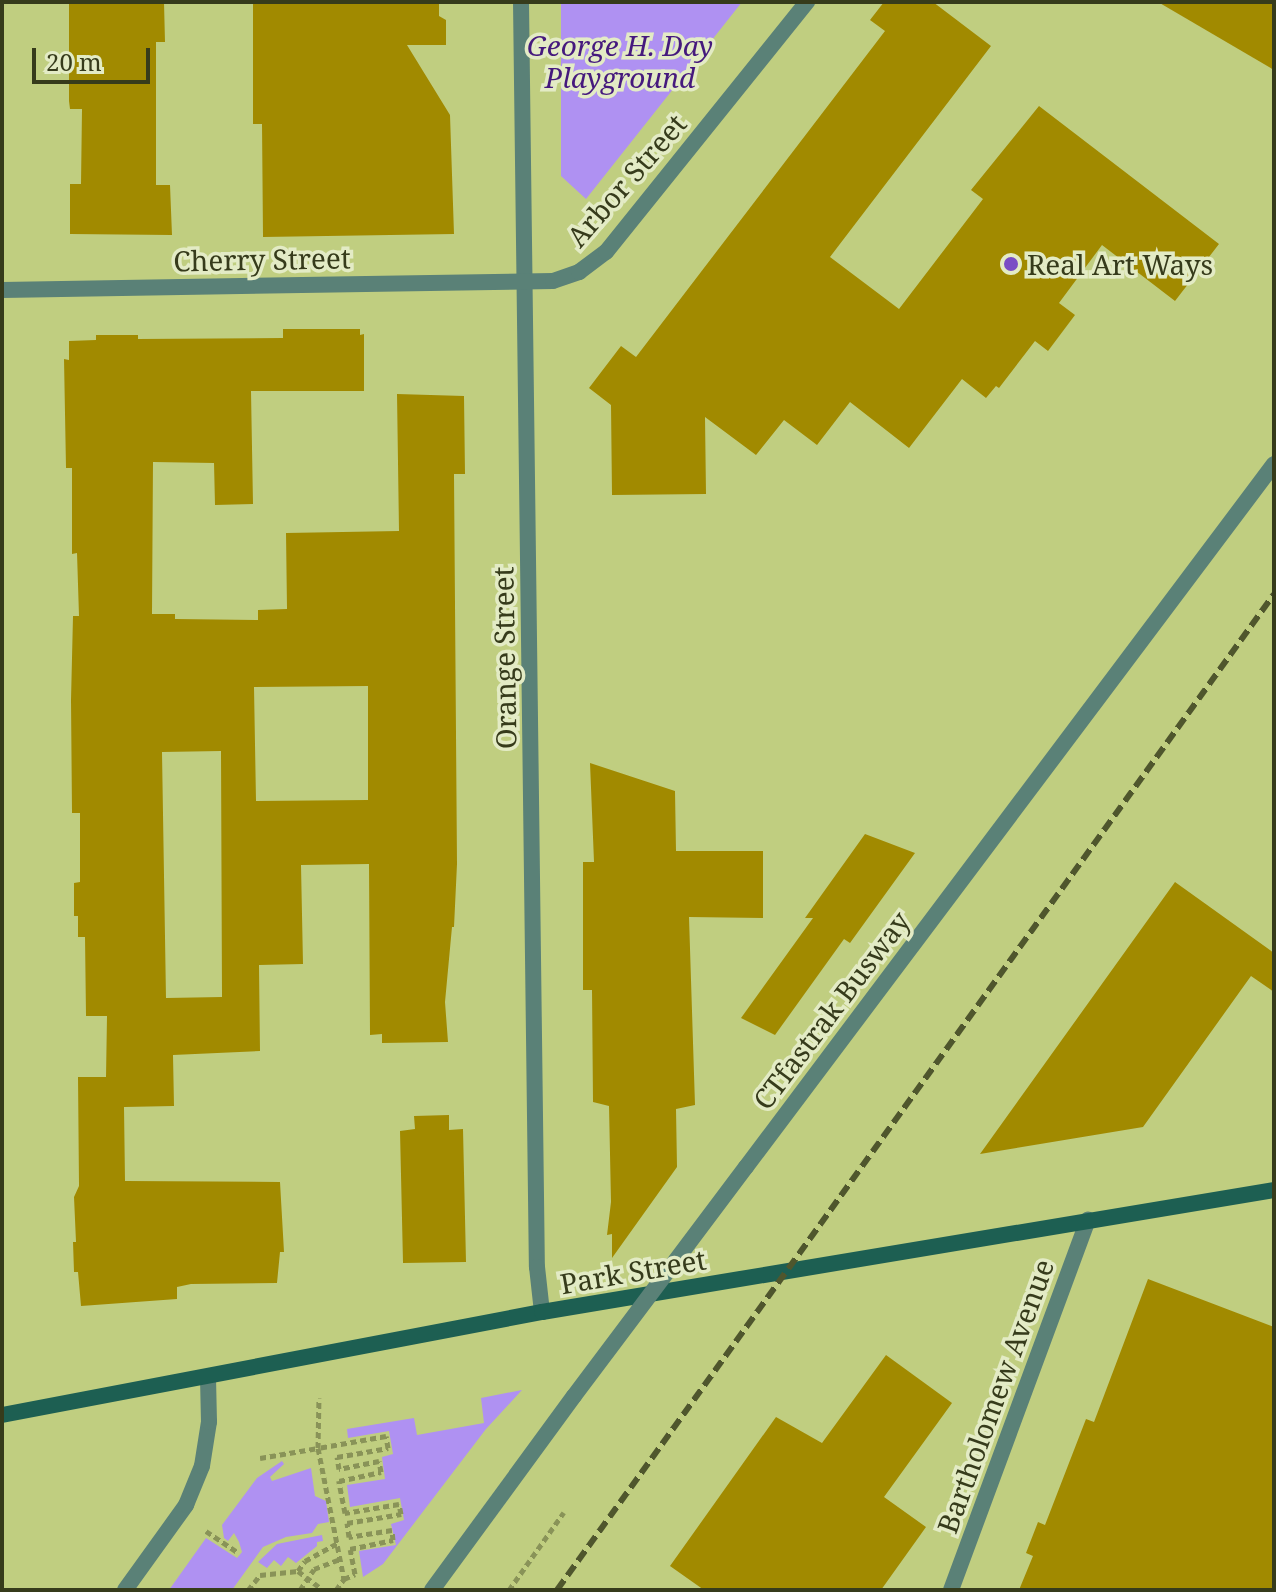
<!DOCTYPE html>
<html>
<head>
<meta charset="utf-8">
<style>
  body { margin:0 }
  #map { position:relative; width:1276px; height:1592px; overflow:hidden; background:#c0ce80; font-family:"Noto Serif",serif }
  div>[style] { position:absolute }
  .green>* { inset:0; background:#af91f2 }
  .building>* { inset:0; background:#a18a00 }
  .path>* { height:5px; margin-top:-2.5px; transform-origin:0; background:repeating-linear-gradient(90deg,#899358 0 6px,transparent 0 10px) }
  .lane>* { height:16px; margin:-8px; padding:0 8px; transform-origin:8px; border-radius:8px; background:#5a8177 }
  .street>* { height:16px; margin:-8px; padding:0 8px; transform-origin:8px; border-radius:8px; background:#5a8177 }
  .secondary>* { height:16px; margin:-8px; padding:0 8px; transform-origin:8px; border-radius:8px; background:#1d5f52 }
  .rail>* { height:6px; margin-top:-3px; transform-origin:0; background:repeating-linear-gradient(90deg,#4f562d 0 12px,transparent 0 18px) }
  .lane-bridge>* { height:16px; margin:-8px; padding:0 8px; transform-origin:8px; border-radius:8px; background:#5a8177 }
  .dots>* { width:22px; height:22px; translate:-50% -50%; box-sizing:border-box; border:4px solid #e3ebc5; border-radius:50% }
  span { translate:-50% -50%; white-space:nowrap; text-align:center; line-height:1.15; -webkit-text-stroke:7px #e3ebc5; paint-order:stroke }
  .park-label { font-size:28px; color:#45197d; font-style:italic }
  .street-label { font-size:28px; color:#363b1b }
  .poi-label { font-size:28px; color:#363b1b }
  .left { translate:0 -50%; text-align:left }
  .frame { position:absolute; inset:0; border:4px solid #363b1b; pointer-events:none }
  .scale { position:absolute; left:32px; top:48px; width:118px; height:36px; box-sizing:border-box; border:4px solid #363b1b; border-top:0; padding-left:10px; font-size:24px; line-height:28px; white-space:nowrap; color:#363b1b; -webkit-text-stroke:6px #e3ebc5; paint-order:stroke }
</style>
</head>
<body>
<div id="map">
  <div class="green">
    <div style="clip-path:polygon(561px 2px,742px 2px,586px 199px,561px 176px)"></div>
    <div style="clip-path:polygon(522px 1390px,486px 1429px,383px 1564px,363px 1577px,359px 1551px,396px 1545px,391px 1524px,404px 1520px,400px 1498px,350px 1507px,347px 1485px,385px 1479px,382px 1457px,393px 1454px,389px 1431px,348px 1438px,347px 1429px,414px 1418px,417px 1435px,484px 1423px,481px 1398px)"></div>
    <div style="clip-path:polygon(282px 1461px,284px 1464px,270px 1477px,272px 1481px,311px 1468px,315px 1496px,326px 1501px,329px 1522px,318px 1524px,312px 1533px,286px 1537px,263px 1547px,232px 1590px,169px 1590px,206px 1538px,237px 1558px,242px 1552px,239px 1542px,234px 1533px,228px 1541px,224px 1538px,222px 1525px,257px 1478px)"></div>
    <div style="clip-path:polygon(322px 1535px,323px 1541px,317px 1542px,317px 1546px,296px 1563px,288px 1557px,281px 1566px,274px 1560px,267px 1568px,258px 1562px,277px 1544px)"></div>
  </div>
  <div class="building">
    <div style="clip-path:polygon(69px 2px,164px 2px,165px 42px,156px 42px,156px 185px,170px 185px,172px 235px,70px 234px,70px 184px,81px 184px,82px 109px,70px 109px,69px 101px)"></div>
    <div style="clip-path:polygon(253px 2px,439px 2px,439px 16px,446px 20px,446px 45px,407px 45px,450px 115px,454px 234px,263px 237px,262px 124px,253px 124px)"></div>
    <div style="clip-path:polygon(884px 2px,933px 2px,991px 46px,830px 257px,899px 309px,983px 199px,971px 190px,1039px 106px,1219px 244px,1175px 301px,1102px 245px,1059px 303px,1075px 315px,1048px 351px,1035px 341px,999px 388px,996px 386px,986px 398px,962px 379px,909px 448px,850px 402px,817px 445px,784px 420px,756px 455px,705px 417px,706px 494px,612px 495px,611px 405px,589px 388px,621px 346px,636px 357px,885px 31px,870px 20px)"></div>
    <div style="clip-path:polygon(1158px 2px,1274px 2px,1274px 70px)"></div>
    <div style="clip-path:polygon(evenodd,283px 329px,360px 329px,360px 335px,364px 334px,364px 391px,251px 391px,253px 504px,215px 505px,214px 463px,153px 462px,152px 614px,175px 614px,175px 619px,258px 620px,258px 610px,287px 609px,286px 533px,399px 531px,397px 394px,464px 396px,465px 474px,454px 474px,457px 864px,454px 927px,452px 927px,445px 1002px,448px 1042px,382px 1043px,382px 1034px,370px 1035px,369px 864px,301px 865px,303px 964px,259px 965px,260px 1051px,173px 1055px,174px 1106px,124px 1107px,125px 1181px,280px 1182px,284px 1252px,280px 1252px,277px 1283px,191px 1284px,177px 1287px,177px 1299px,81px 1306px,78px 1272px,74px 1272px,73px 1242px,76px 1242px,74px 1197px,79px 1186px,78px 1077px,106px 1077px,107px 1016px,86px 1016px,85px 937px,78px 937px,78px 916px,74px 916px,74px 883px,80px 882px,80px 813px,72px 813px,71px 700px,73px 616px,79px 616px,77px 553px,72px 554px,72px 468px,66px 468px,64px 359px,69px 360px,69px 341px,96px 340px,96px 335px,138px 335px,138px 339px,283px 338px,283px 329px,368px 686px,368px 800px,256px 801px,254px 687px,368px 686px,283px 329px,221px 751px,222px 997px,166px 998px,162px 752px,221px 751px)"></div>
    <div style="clip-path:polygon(590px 763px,675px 791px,676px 851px,763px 851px,763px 918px,689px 917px,695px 1105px,676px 1109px,677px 1167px,612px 1258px,612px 1234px,607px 1235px,611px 1202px,609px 1106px,593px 1102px,592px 990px,583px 990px,583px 862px,594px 862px)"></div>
    <div style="clip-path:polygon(865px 834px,915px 853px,850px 943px,844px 939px,775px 1035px,741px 1018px,813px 918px,805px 918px)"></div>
    <div style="clip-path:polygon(1175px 882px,1274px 953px,1274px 992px,1251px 976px,1143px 1127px,980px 1154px)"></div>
    <div style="clip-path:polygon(449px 1115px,449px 1130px,463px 1129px,466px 1262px,403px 1263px,400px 1131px,415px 1129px,414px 1116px)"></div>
    <div style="clip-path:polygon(1148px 1279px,1274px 1327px,1274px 1590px,1019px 1590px,1033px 1556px,1026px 1553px,1038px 1522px,1045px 1525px,1086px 1419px,1094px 1422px)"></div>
    <div style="clip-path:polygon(886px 1355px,952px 1403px,884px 1497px,926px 1527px,881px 1590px,704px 1590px,670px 1566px,776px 1417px,822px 1443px)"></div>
  </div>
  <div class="path">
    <div style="left:260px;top:1458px;width:59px;rotate:-9.8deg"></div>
    <div style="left:318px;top:1448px;width:50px;rotate:-88.9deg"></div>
    <div style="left:206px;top:1531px;width:37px;rotate:34deg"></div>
    <div style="left:298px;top:1571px;width:31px;rotate:37deg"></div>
    <div style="left:248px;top:1590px;width:19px;rotate:-51deg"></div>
    <div style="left:260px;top:1575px;width:38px;rotate:-6deg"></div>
    <div style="left:298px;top:1571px;width:12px;rotate:-55deg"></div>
    <div style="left:305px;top:1561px;width:37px;rotate:-29deg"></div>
    <div style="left:300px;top:1590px;width:25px;rotate:-56deg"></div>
    <div style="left:314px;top:1569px;width:28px;rotate:-21deg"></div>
    <div style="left:336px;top:1590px;width:14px;rotate:-54deg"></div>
    <div style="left:344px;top:1579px;width:12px;rotate:-24deg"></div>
    <div style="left:355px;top:1574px;width:25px;rotate:-101deg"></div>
    <div style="left:350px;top:1549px;width:44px;rotate:-11.8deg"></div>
    <div style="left:393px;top:1540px;width:10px;rotate:-96deg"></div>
    <div style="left:392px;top:1530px;width:44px;rotate:170.8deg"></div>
    <div style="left:349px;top:1537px;width:14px;rotate:-98deg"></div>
    <div style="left:347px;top:1523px;width:55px;rotate:-9.5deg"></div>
    <div style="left:401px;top:1514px;width:10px;rotate:-101deg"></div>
    <div style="left:399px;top:1504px;width:55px;rotate:170.5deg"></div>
    <div style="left:345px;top:1513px;width:33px;rotate:-101deg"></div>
    <div style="left:339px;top:1481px;width:43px;rotate:-12.1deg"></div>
    <div style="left:381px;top:1472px;width:11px;rotate:-100deg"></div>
    <div style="left:379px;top:1461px;width:41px;rotate:168.7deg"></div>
    <div style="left:339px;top:1469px;width:12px;rotate:-99deg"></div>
    <div style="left:337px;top:1457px;width:52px;rotate:-10deg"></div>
    <div style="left:388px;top:1448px;width:12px;rotate:-99deg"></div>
    <div style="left:386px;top:1436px;width:69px;rotate:170deg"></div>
    <div style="left:318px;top:1448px;width:134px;rotate:78.8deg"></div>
    <div style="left:509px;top:1590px;width:95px;rotate:-54.8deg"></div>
  </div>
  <div class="lane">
    <div style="left:746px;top:1167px;width:879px;rotate:-53.09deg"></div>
    <div style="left:432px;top:1590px;width:240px;rotate:-53.8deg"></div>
  </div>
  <div class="street">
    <div style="left:521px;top:2px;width:1265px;rotate:89.28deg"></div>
    <div style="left:537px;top:1267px;width:45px;rotate:83.7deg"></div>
    <div style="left:2px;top:290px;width:551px;rotate:-0.94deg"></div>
    <div style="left:553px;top:281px;width:28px;rotate:-19deg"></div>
    <div style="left:579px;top:272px;width:34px;rotate:-37deg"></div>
    <div style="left:606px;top:252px;width:321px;rotate:-51.2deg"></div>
    <div style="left:125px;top:1590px;width:105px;rotate:-54.3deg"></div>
    <div style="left:186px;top:1505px;width:42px;rotate:-67.7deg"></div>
    <div style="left:202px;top:1466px;width:45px;rotate:-81deg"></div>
    <div style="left:209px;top:1422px;width:45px;rotate:-91.3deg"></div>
    <div style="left:951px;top:1590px;width:395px;rotate:-69.7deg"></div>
  </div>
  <div class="secondary">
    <div style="left:2px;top:1415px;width:550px;rotate:-10.8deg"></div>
    <div style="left:542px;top:1312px;width:742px;rotate:-9.46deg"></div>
  </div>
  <div class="rail">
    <div style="left:557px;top:1590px;width:1227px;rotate:-54.25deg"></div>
  </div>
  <div class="lane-bridge">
    <div style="left:574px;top:1396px;width:286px;rotate:-53.1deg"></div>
  </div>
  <div class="dots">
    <div style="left:1011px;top:264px;background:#7a4dc5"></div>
  </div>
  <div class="park-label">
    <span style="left:620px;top:61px">George H. Day<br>Playground</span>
  </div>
  <div class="street-label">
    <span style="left:626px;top:180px;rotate:-49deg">Arbor Street</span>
    <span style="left:262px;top:259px;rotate:-1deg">Cherry Street</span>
    <span style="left:504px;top:658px;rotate:-91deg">Orange Street</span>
    <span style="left:831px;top:1010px;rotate:-53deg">CTfastrak Busway</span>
    <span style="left:633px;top:1271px;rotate:-10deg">Park Street</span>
    <span style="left:995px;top:1396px;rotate:-70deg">Bartholomew Avenue</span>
  </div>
  <div class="poi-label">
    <span class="left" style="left:1027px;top:264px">Real Art Ways</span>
  </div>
  <div class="frame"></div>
  <div class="scale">20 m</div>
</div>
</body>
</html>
